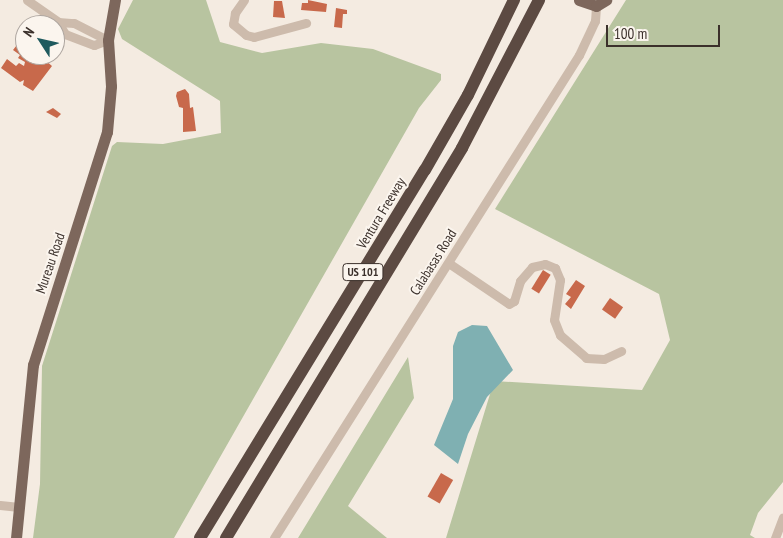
<!DOCTYPE html>
<html>
<head>
<meta charset="utf-8">
<style>
  body { margin:0 }
  #map { position:relative; width:783px; height:538px; overflow:hidden; background:#f4ebe1; font-family:"PT Sans Narrow",sans-serif }
  div>[style] { position:absolute }
  .green>* { inset:0; background:#b8c4a0 }
  .water>* { inset:0; background:#7fb0b2 }
  .building>* { inset:0; background:#c8694b; transform-origin:0 0 }
  .minor>* { height:9px; margin:-4.5px; padding:0 4.5px; transform-origin:4.5px; border-radius:4.5px; background:#cdbbac }
  .major>* { height:11px; margin:-5.5px; padding:0 5.5px; transform-origin:5.5px; border-radius:5.5px; background:#7d675c }
  .highway>* { height:12px; margin:-6px; padding:0 6px; transform-origin:6px; border-radius:6px; background:#5c4a42 }
  span { translate:-50% -50%; white-space:nowrap; text-align:center; line-height:1.15; -webkit-text-stroke:4px #fbf5ee; paint-order:stroke }
  .shield-label span { padding:1px 4px; background:#fbf5ee; border:1px solid; border-radius:4px; -webkit-text-stroke-width:0 }
  .shield-label { font-size:12px; color:#3b302b; font-weight:700 }
  .street-label { font-size:14px; color:#3b302b }
  .north { position:absolute; left:15px; top:15px; width:50px; height:50px; box-sizing:border-box; background:#fbf5ee; border:1px solid #aea6a0; border-radius:50%; rotate:305deg; font-size:14px; font-weight:700; line-height:20px; text-align:center; color:#3b302b }
  .north::after { content:''; display:block; margin:auto; width:18px; height:22px; background:#1f5a5e; clip-path:polygon(50% 0,100% 100%,50% 72%,0 100%) }
  .scale { position:absolute; left:606px; top:25px; width:114px; height:22px; box-sizing:border-box; border:2px solid #3b302b; border-top:0; padding-left:6px; font-size:15px; line-height:18px; white-space:nowrap; color:#3b302b; -webkit-text-stroke:4px #fbf5ee; paint-order:stroke }
</style>
</head>
<body>
<div id="map">
  <div class="green">
    <div style="clip-path:polygon(133px 0,206px 0,220px 42px,262px 53px,321px 43px,373px 49px,441px 74px,441px 80px,419px 108px,174px 538px,33px 538px,40px 484px,42px 366px,112px 146px,117px 142px,163px 144px,221px 133px,220px 101px,122px 39px,118px 29px)"></div>
    <div style="clip-path:polygon(626px 0,783px 0,783px 482px,758px 513px,750px 535px,755px 538px,446px 538px,494px 381px,642px 390px,670px 340px,659px 294px,495px 209px)"></div>
    <div style="clip-path:polygon(408px 357px,414px 398px,348px 506px,387px 538px,298px 538px)"></div>
  </div>
  <div class="water">
    <div style="clip-path:polygon(472px 325px,487px 326px,513px 370px,487px 397px,468px 434px,458px 464px,434px 445px,453px 399px,453px 346px,458px 332px)"></div>
  </div>
  <div class="building">
    <div style="clip-path:polygon(308px 0,327px 4px,326px 12px,301px 10px,302px 3px,308px 3px)"></div>
    <div style="clip-path:polygon(274px 1px,282px 1px,285px 18px,273px 17px)"></div>
    <div style="clip-path:polygon(336px 8px,347px 10px,347px 14px,343px 14px,342px 28px,334px 27px)"></div>
    <div style="clip-path:polygon(20px 41px,25px 45px,25px 55px,39px 55px,52px 66px,33px 91px,23px 85px,24px 80px,20px 82px,1px 68px,7px 59px,16px 66px,19px 63px,24px 66px,25px 62px,18px 58px,20px 55px,13px 50px)"></div>
    <div style="clip-path:polygon(185px 89px,189px 94px,190px 108px,193px 107px,196px 131px,183px 132px,183px 108px,179px 107px,176px 96px,177px 92px)"></div>
    <div style="clip-path:polygon(53px 108px,61px 114px,57px 118px,46px 112px)"></div>
    <div style="left:543px;top:270px;width:9px;height:22px;rotate:32deg"></div>
    <div style="clip-path:polygon(576px 280px,585px 286px,571px 309px,565px 304px,571px 297px,566px 294px)"></div>
    <div style="left:610px;top:298px;width:16px;height:14px;rotate:35deg"></div>
    <div style="left:441px;top:473px;width:14px;height:27px;rotate:30deg"></div>
  </div>
  <div class="minor">
    <div style="left:27px;top:0;width:38px;rotate:35deg"></div>
    <div style="left:58px;top:22px;width:14px;rotate:60deg"></div>
    <div style="left:65px;top:34px;width:31px;rotate:21deg"></div>
    <div style="left:94px;top:45px;width:15px;rotate:-20deg"></div>
    <div style="left:244px;top:0;width:16px;rotate:125deg"></div>
    <div style="left:235px;top:13px;width:11px;rotate:100deg"></div>
    <div style="left:233px;top:24px;width:17px;rotate:40deg"></div>
    <div style="left:246px;top:35px;width:8px;rotate:14deg"></div>
    <div style="left:254px;top:37px;width:54px;rotate:-15.1deg"></div>
    <div style="left:58px;top:22px;width:16px;rotate:4deg"></div>
    <div style="left:74px;top:23px;width:38px;rotate:27deg"></div>
    <div style="left:450px;top:264px;width:71px;rotate:34.1deg"></div>
    <div style="left:509px;top:304px;width:6px;rotate:-31deg"></div>
    <div style="left:514px;top:301px;width:21px;rotate:-73deg"></div>
    <div style="left:520px;top:281px;width:18px;rotate:-49deg"></div>
    <div style="left:532px;top:267px;width:13px;rotate:-13deg"></div>
    <div style="left:545px;top:264px;width:11px;rotate:22deg"></div>
    <div style="left:555px;top:268px;width:13px;rotate:67deg"></div>
    <div style="left:560px;top:280px;width:40px;rotate:98.5deg"></div>
    <div style="left:554px;top:320px;width:16px;rotate:68deg"></div>
    <div style="left:560px;top:335px;width:35px;rotate:41deg"></div>
    <div style="left:586px;top:358px;width:18px;rotate:3deg"></div>
    <div style="left:604px;top:359px;width:19px;rotate:-25deg"></div>
    <div style="left:0;top:505px;width:19px;rotate:6deg"></div>
    <div style="left:274px;top:538px;width:571px;rotate:-57.73deg"></div>
    <div style="left:579px;top:55px;width:38px;rotate:-65deg"></div>
    <div style="left:595px;top:21px;width:15px;rotate:-86deg"></div>
    <div style="left:775px;top:538px;width:22px;rotate:-69deg"></div>
  </div>
  <div class="major">
    <div style="left:579px;top:0;width:18px;rotate:19deg"></div>
    <div style="left:596px;top:6px;width:12px;rotate:-31deg"></div>
    <div style="left:16px;top:538px;width:174px;rotate:-84.4deg"></div>
    <div style="left:33px;top:365px;width:244px;rotate:-72.4deg"></div>
    <div style="left:107px;top:132px;width:46px;rotate:-85deg"></div>
    <div style="left:111px;top:86px;width:46px;rotate:-93.7deg"></div>
    <div style="left:108px;top:40px;width:41px;rotate:-80.1deg"></div>
  </div>
  <div class="highway">
    <div style="left:200px;top:538px;width:431px;rotate:-58.6deg"></div>
    <div style="left:425px;top:170px;width:86px;rotate:-60.2deg"></div>
    <div style="left:468px;top:95px;width:106px;rotate:-64.2deg"></div>
    <div style="left:226px;top:538px;width:456px;rotate:-58.8deg"></div>
    <div style="left:462px;top:148px;width:167px;rotate:-62.5deg"></div>
  </div>
  <div class="shield-label">
    <span style="left:363px;top:272px">US 101</span>
  </div>
  <div class="street-label">
    <span style="left:381px;top:213px;rotate:-59deg">Ventura Freeway</span>
    <span style="left:433px;top:262px;rotate:-58deg">Calabasas Road</span>
    <span style="left:50px;top:263px;rotate:-71deg">Mureau Road</span>
  </div>
  <div class="north">N</div>
  <div class="scale">100 m</div>
</div>
</body>
</html>
